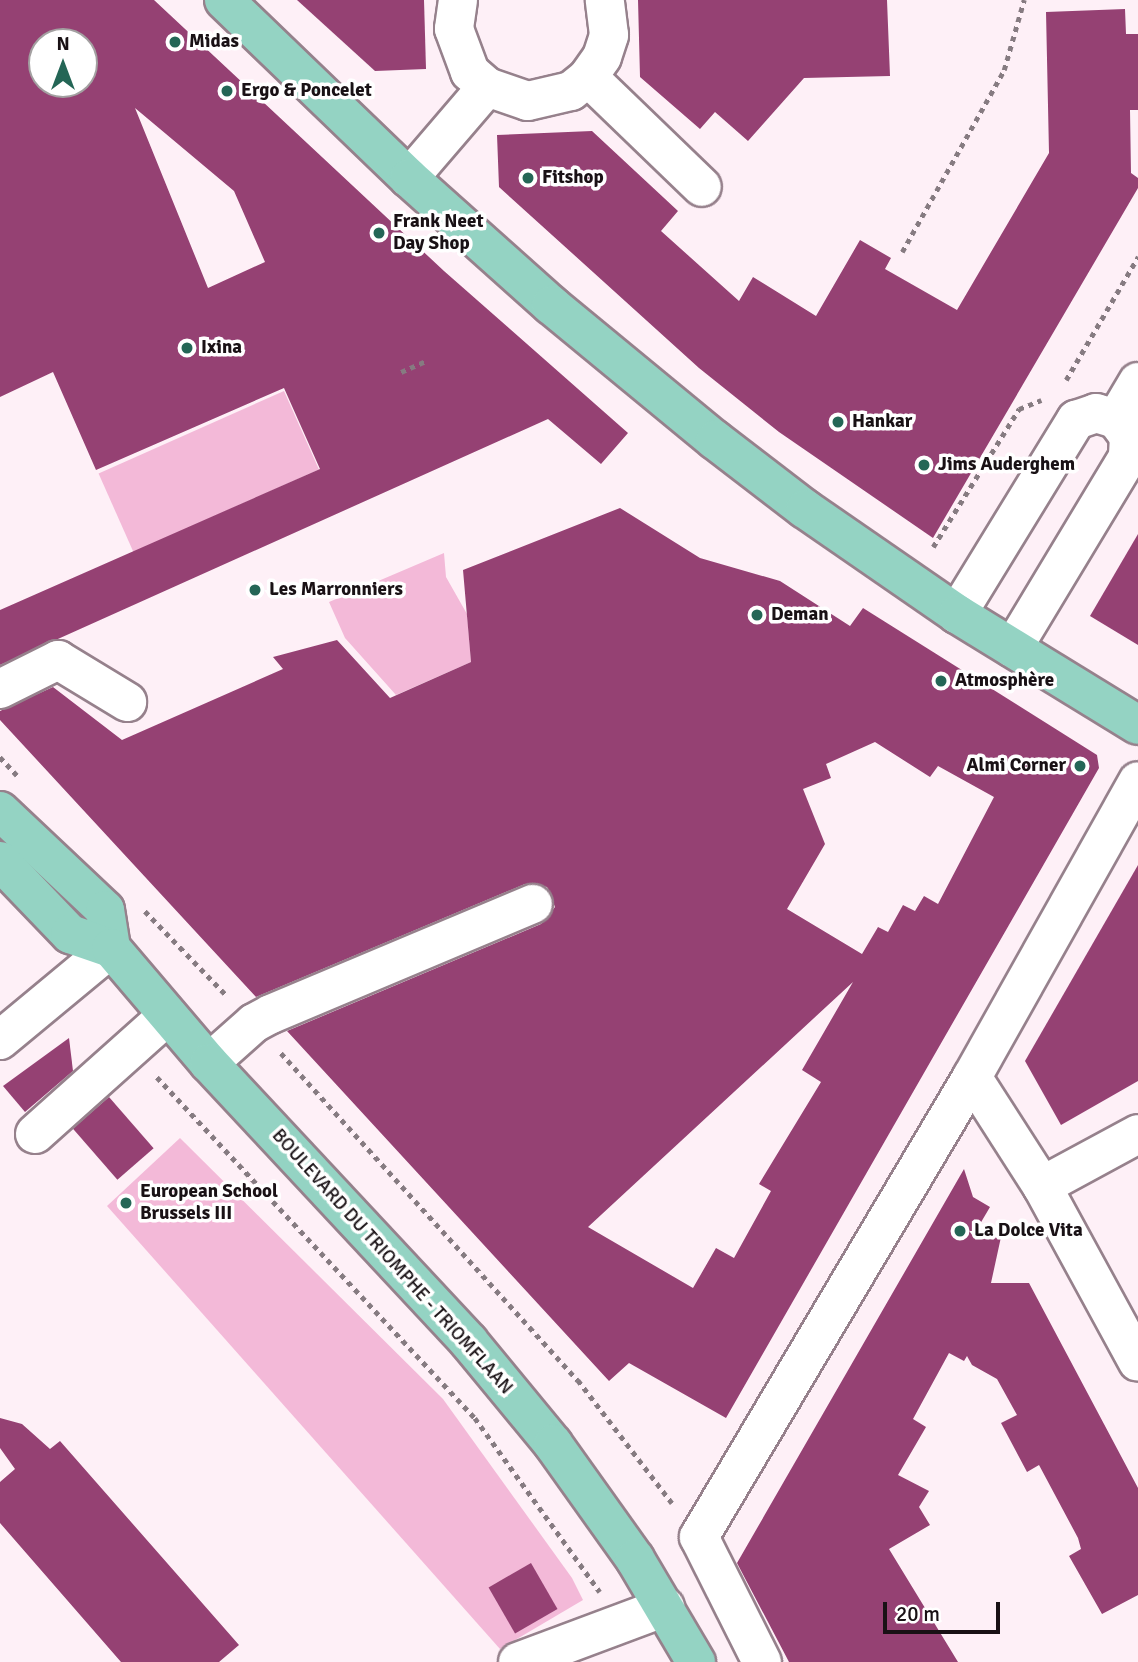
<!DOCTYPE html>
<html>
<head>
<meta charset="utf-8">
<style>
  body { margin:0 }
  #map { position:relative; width:1138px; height:1662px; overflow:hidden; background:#fef0f7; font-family:Signika,sans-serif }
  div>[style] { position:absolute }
  .green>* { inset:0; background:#f3b9d8; transform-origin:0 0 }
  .building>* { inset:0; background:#954173; transform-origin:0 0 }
  .path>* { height:4.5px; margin-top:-2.25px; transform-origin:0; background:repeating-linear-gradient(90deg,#867b81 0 5px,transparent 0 10px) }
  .roads { filter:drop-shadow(2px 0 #96818c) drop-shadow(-2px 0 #96818c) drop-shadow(0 2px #96818c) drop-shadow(0 -2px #96818c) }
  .minor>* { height:38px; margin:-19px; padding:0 19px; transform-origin:19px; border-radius:19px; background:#fff }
  .major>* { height:38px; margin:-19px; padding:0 19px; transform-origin:19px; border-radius:19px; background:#94d3c3 }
  .dots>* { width:19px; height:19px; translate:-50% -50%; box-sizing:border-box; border:4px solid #fff; border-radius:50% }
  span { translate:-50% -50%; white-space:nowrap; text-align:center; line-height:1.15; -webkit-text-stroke:7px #fff; paint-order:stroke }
  .poi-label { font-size:19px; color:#191115; font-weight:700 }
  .left { translate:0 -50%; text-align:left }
  .right { translate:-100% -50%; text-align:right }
  .street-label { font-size:19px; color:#191115 }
  .north { position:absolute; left:28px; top:28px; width:70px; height:70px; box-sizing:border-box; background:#fff; border:2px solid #a3a0a1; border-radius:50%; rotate:0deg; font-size:19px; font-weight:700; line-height:28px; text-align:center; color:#191115 }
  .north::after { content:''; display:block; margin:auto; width:24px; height:32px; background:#246656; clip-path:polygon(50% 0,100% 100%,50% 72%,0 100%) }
  .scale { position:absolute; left:883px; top:1602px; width:117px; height:32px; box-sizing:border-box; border:4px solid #191115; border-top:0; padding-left:9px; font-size:21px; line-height:24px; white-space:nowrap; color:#191115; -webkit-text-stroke:5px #fff; paint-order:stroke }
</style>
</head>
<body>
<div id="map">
  <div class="green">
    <div style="left:284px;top:391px;width:86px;height:203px;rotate:66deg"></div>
    <div style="clip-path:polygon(444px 553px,446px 577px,467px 614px,471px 662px,396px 695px,345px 638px,329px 602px)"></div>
    <div style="clip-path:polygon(180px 1138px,443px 1399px,572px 1578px,583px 1600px,500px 1649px,107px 1206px)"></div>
  </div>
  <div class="building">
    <div style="clip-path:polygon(evenodd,0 0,154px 0,444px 271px,628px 433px,601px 464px,548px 419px,0 665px,0 610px,320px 469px,284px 388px,96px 470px,53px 372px,0 397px,0 0,42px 42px,84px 42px,84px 84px,42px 84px,42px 42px,0 0,135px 108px,234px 191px,265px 262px,208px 288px,135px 108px)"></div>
    <div style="clip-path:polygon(297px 0,424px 0,426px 69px,375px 71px)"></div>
    <div style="clip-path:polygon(638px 0,887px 0,890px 76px,804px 78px,748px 141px,715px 112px,700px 129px,640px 77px)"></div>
    <div style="clip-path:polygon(1125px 9px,1126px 34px,1138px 34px,1138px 110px,1130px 110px,1131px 173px,1138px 178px,1138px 188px,933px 538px,779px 432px,699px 368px,499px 187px,497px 135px,592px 131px,678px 211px,661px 231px,739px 301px,753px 277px,816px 316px,860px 240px,891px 258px,885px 269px,957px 310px,1049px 153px,1046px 12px)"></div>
    <div style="clip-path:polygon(evenodd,620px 508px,700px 558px,780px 581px,850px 626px,863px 608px,1097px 755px,1099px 768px,726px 1418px,629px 1363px,609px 1381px,287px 1031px,541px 924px,555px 907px,547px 887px,525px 884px,256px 997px,0 720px,0 711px,53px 687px,122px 740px,283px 669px,273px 657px,337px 640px,390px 698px,471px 662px,463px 570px,620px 508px,875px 742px,930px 777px,938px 766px,994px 797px,938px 904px,924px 896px,915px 911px,903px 905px,888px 932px,878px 927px,862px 954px,787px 909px,825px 844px,803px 789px,831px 778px,826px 764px,875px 742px,620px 508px,853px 982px,802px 1070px,821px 1082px,759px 1184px,771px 1191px,734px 1258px,716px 1248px,693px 1288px,588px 1227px,853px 982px)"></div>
    <div style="clip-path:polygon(1138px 534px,1138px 645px,1090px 616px)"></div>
    <div style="clip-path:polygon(1138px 865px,1138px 1081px,1061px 1125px,1025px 1061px)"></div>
    <div style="clip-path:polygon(69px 1038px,73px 1071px,25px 1112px,3px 1086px)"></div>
    <div style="left:109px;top:1097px;width:68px;height:48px;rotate:49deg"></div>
    <div style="clip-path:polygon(964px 1169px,973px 1197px,990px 1207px,980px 1224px,1001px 1237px,991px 1283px,1029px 1283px,1138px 1488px,1138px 1595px,1102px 1614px,1069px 1556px,1081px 1549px,1078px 1538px,1039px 1465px,1027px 1472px,1001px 1423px,1017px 1415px,997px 1379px,972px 1365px,967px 1356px,964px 1361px,949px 1353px,913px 1419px,926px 1427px,898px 1475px,929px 1491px,919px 1507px,930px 1525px,889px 1549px,958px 1662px,789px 1662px,737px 1563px)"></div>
    <div style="clip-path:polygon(0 1418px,22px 1424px,50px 1449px,60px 1441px,239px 1645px,219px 1662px,121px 1662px,0 1523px,0 1482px,15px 1469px,0 1448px)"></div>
    <div style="left:531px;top:1563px;width:53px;height:49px;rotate:60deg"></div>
  </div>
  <div class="path">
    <div style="left:902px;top:252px;width:209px;rotate:-60.7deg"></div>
    <div style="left:1004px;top:70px;width:73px;rotate:-74.1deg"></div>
    <div style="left:401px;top:372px;width:27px;rotate:-24deg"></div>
    <div style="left:1066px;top:380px;width:143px;rotate:-59.7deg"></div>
    <div style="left:933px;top:547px;width:163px;rotate:-58.1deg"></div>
    <div style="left:1019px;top:409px;width:24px;rotate:-22deg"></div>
    <div style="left:0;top:757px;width:25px;rotate:47deg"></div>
    <div style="left:145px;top:911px;width:118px;rotate:46deg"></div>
    <div style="left:281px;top:1053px;width:442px;rotate:47.8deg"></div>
    <div style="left:578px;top:1380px;width:155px;rotate:52.6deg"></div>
    <div style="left:157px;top:1077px;width:466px;rotate:47deg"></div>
    <div style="left:475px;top:1418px;width:214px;rotate:54.3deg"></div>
  </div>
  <div class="roads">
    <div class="minor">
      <div style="left:458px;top:0;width:29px;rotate:98deg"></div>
      <div style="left:454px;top:29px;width:46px;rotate:69.6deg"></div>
      <div style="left:470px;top:72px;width:23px;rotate:41deg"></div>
      <div style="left:487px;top:87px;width:43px;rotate:18.9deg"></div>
      <div style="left:528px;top:101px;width:44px;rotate:-13.1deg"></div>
      <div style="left:571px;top:91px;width:22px;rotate:-39deg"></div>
      <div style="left:588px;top:77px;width:24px;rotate:-55deg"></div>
      <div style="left:602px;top:57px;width:23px;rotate:-72deg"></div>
      <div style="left:609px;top:35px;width:35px;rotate:-97deg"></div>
      <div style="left:588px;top:77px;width:158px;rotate:44deg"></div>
      <div style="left:409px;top:178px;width:120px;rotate:-49.4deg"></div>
      <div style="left:1116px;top:419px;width:43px;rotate:-59.3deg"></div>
      <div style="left:957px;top:614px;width:228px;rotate:-58.5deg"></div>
      <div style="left:1076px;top:420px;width:21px;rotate:-19deg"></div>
      <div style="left:1096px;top:413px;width:21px;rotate:17deg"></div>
      <div style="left:1116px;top:419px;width:21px;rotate:53deg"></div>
      <div style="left:1129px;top:436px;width:21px;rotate:93deg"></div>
      <div style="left:1128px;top:457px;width:223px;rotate:121.1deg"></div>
      <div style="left:0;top:689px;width:65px;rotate:-26.6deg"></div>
      <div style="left:58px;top:660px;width:81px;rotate:31.3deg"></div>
      <div style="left:0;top:1040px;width:144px;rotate:-39.7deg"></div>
      <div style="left:209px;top:1063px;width:60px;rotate:-41.6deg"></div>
      <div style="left:254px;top:1023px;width:19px;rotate:-28deg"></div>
      <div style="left:271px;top:1014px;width:284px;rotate:-22.8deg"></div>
      <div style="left:972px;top:1077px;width:130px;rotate:57.3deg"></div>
      <div style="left:1042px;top:1186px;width:200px;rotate:61.4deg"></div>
      <div style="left:35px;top:1134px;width:178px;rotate:-41.8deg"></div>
      <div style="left:1042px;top:1186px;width:109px;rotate:-28.4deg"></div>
      <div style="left:518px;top:1662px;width:157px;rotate:-20.5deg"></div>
      <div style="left:762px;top:1662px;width:140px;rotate:-116.7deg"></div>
      <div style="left:699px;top:1537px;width:535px;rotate:-59.31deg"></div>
      <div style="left:972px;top:1077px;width:339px;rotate:-60.7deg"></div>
    </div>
    <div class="major">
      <div style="left:224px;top:0;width:257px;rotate:43.9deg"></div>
      <div style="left:409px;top:178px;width:191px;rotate:41.8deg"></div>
      <div style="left:551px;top:305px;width:212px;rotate:39.5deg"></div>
      <div style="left:715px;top:440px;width:113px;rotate:37.5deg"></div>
      <div style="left:805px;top:509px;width:185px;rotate:34.6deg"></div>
      <div style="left:957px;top:614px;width:212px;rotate:31.5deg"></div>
      <div style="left:0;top:811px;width:144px;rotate:43.3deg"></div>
      <div style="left:105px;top:910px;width:38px;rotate:81deg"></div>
      <div style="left:0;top:861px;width:101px;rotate:46.2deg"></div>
      <div style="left:70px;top:934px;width:43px;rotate:18.9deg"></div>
      <div style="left:111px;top:948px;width:151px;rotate:49.6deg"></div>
      <div style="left:209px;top:1063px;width:381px;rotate:47deg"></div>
      <div style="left:469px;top:1342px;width:132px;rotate:50.5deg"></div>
      <div style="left:553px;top:1444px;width:141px;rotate:54.5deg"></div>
      <div style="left:635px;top:1559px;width:120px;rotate:59.4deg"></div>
    </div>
  </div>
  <div class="dots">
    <div style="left:175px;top:42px;background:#246656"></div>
    <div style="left:227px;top:91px;background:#246656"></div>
    <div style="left:528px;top:178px;background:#246656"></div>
    <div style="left:379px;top:233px;background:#246656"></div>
    <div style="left:187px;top:348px;background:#246656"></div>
    <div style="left:838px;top:422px;background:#246656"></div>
    <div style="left:924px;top:465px;background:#246656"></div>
    <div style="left:255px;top:590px;background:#246656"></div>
    <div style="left:757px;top:615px;background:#246656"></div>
    <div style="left:941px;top:681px;background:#246656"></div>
    <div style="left:1080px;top:766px;background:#246656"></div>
    <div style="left:126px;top:1203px;background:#246656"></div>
    <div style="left:960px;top:1231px;background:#246656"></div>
  </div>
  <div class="poi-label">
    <span class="left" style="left:189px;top:42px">Midas</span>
    <span class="left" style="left:241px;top:91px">Ergo &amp; Poncelet</span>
    <span class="left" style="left:542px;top:178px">Fitshop</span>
    <span class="left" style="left:393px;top:233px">Frank Neet<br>Day Shop</span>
    <span class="left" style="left:201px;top:348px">Ixina</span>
    <span class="left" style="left:852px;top:422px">Hankar</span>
    <span class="left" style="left:938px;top:465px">Jims Auderghem</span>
    <span class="left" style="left:269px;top:590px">Les Marronniers</span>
    <span class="left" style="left:771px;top:615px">Deman</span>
    <span class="left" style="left:955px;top:681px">Atmosphère</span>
    <span class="right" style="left:1066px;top:766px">Almi Corner</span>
    <span class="left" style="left:140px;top:1203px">European School<br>Brussels III</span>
    <span class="left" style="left:974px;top:1231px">La Dolce Vita</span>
  </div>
  <div class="street-label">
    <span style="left:392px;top:1262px;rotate:48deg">BOULEVARD DU TRIOMPHE - TRIOMFLAAN</span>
  </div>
  <div class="north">N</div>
  <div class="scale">20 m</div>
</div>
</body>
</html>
